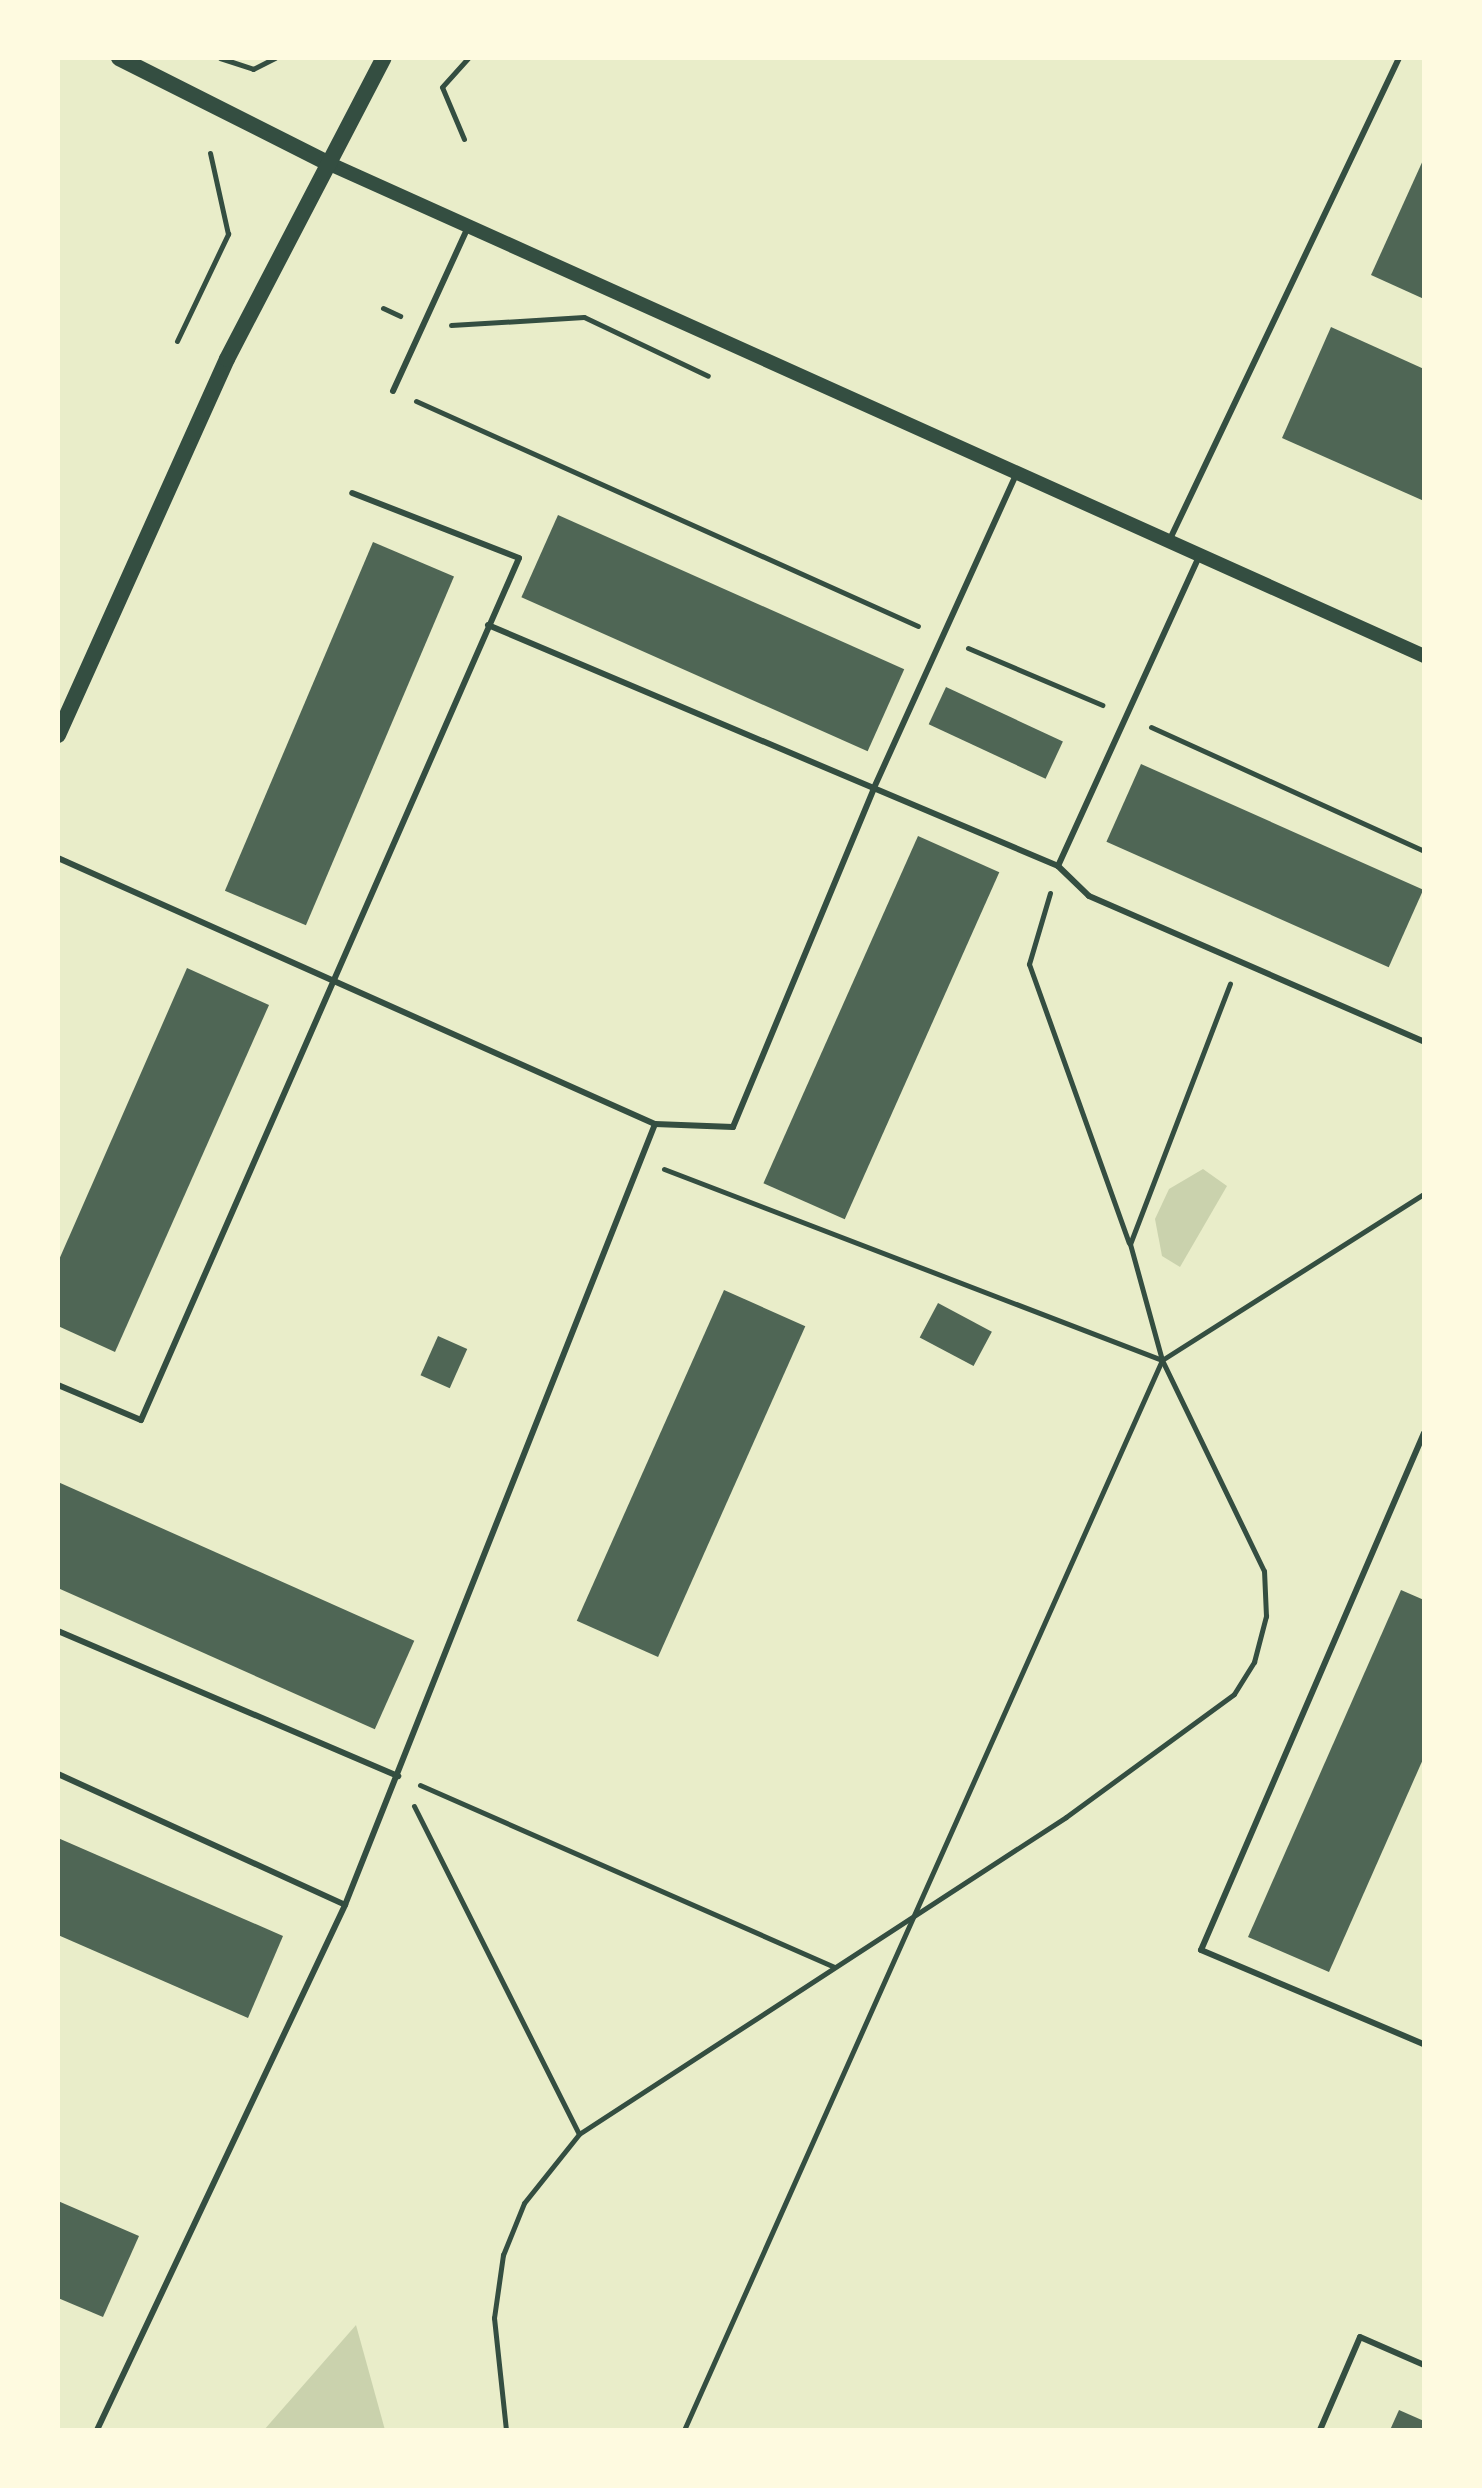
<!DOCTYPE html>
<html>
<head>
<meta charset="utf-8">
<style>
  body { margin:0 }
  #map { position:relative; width:1482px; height:2488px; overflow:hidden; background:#e9edc9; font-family:Literata,serif }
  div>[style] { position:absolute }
  .green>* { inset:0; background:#cad2ad }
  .building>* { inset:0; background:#4f6655; transform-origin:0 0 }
  .path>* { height:5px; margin:-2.5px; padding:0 2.5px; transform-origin:2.5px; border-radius:2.5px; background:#344e41 }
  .service>* { height:6px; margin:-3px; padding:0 3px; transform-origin:3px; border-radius:3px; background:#344e41 }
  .tertiary>* { height:14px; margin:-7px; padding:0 7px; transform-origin:7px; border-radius:7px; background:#344e41 }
  .secondary>* { height:16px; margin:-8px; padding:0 8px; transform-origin:8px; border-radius:8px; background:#344e41 }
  span { translate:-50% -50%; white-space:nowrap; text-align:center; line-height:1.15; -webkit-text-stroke:7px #fefae0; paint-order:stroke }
  .frame { position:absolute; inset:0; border:60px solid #fefae0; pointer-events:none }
</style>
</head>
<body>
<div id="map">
  <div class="green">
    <div style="clip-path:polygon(1203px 1169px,1227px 1186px,1180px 1267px,1162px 1256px,1155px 1219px,1169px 1189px)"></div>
    <div style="clip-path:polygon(356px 2325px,385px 2430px,264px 2430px)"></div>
  </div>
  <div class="building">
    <div style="clip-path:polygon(1424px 158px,1424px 299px,1371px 275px)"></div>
    <div style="clip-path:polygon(1331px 327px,1424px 369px,1424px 501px,1282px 438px)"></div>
    <div style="left:558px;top:515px;width:379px;height:90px;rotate:24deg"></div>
    <div style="left:373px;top:542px;width:88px;height:379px;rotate:23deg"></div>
    <div style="left:946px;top:687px;width:129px;height:41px;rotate:25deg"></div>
    <div style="left:1141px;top:764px;width:309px;height:85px;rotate:24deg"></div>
    <div style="left:918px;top:836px;width:89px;height:380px;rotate:24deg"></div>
    <div style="clip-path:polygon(187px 968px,269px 1005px,115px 1352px,58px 1326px,58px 1262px)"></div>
    <div style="left:724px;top:1290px;width:89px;height:362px;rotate:24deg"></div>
    <div style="left:938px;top:1303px;width:61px;height:39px;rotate:28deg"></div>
    <div style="left:438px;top:1336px;width:32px;height:43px;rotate:24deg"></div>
    <div style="left:58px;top:1482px;width:390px;height:97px;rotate:24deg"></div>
    <div style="clip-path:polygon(1401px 1590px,1424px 1600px,1424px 1757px,1329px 1972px,1248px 1937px)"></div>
    <div style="clip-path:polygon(58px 1838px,283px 1936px,248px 2018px,58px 1935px)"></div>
    <div style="clip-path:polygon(58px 2201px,139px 2236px,103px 2317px,58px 2298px)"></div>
    <div style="clip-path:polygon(1399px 2410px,1424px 2421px,1424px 2430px,1390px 2430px)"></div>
  </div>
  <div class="path">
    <div style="left:220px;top:58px;width:35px;rotate:18deg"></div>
    <div style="left:253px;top:69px;width:25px;rotate:-27deg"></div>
    <div style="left:464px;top:139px;width:56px;rotate:-112.9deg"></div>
    <div style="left:442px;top:87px;width:39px;rotate:-48deg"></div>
    <div style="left:383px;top:308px;width:19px;rotate:25deg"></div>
    <div style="left:451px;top:325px;width:133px;rotate:-3.4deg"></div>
    <div style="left:584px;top:317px;width:137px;rotate:25.4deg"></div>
    <div style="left:177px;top:341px;width:119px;rotate:-64.5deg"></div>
    <div style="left:228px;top:234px;width:83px;rotate:-102.5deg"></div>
    <div style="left:416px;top:401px;width:550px;rotate:24.14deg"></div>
    <div style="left:968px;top:648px;width:146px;rotate:23deg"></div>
    <div style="left:1151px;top:727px;width:300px;rotate:24.4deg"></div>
    <div style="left:1050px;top:893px;width:74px;rotate:106.5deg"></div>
    <div style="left:1029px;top:964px;width:296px;rotate:70.3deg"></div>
    <div style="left:664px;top:1169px;width:533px;rotate:20.98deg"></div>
    <div style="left:1162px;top:1360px;width:310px;rotate:-32.4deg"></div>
    <div style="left:420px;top:1785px;width:452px;rotate:23.7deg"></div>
    <div style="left:414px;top:1806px;width:367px;rotate:63.3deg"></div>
    <div style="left:506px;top:2430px;width:113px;rotate:-96.1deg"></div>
    <div style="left:494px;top:2318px;width:64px;rotate:-81.9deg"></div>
    <div style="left:503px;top:2255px;width:56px;rotate:-68deg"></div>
    <div style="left:524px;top:2203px;width:88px;rotate:-51.4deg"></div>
    <div style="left:579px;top:2134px;width:581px;rotate:-33.06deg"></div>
    <div style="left:1066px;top:1817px;width:208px;rotate:-36.2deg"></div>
    <div style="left:1234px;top:1694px;width:38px;rotate:-58deg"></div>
    <div style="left:1254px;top:1662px;width:48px;rotate:-75.4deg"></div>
    <div style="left:1266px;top:1616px;width:45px;rotate:-92.5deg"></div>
    <div style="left:1264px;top:1571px;width:234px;rotate:-115.8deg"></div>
    <div style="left:684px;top:2430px;width:1172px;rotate:-65.93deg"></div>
    <div style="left:1162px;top:1360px;width:120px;rotate:-105.4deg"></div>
    <div style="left:1130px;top:1244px;width:279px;rotate:-69deg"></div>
  </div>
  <div class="service">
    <div style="left:393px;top:391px;width:180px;rotate:-65.4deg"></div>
    <div style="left:1170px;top:539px;width:533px;rotate:-64.54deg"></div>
    <div style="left:488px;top:625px;width:619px;rotate:22.92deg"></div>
    <div style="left:1058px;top:866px;width:43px;rotate:44.1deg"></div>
    <div style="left:1089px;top:896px;width:365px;rotate:23.5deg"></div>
    <div style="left:58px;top:858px;width:654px;rotate:24.02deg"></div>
    <div style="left:655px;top:1124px;width:78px;rotate:2.2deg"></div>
    <div style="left:733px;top:1127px;width:365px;rotate:-67.4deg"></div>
    <div style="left:873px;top:790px;width:346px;rotate:-65.6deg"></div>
    <div style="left:1058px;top:866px;width:341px;rotate:-65.5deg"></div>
    <div style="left:58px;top:1385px;width:90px;rotate:22.9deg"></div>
    <div style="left:141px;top:1420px;width:941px;rotate:-66.32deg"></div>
    <div style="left:519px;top:558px;width:179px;rotate:-158.7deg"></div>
    <div style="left:1424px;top:1433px;width:563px;rotate:113.33deg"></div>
    <div style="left:1201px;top:1950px;width:242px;rotate:22.9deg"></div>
    <div style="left:58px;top:1631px;width:370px;rotate:23.1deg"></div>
    <div style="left:58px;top:1774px;width:315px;rotate:24.5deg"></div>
    <div style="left:97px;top:2430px;width:581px;rotate:-64.71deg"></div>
    <div style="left:345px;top:1905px;width:840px;rotate:-68.35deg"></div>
    <div style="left:1320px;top:2430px;width:101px;rotate:-66.7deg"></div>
    <div style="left:1360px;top:2337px;width:70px;rotate:23.6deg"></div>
  </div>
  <div class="tertiary">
    <div style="left:330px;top:164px;width:1200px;rotate:24.21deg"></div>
  </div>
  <div class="secondary">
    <div style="left:119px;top:58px;width:236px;rotate:26.7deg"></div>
    <div style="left:58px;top:735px;width:412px;rotate:-65.8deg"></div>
    <div style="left:227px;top:359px;width:339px;rotate:-62.5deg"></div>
  </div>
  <div class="frame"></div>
</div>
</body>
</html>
